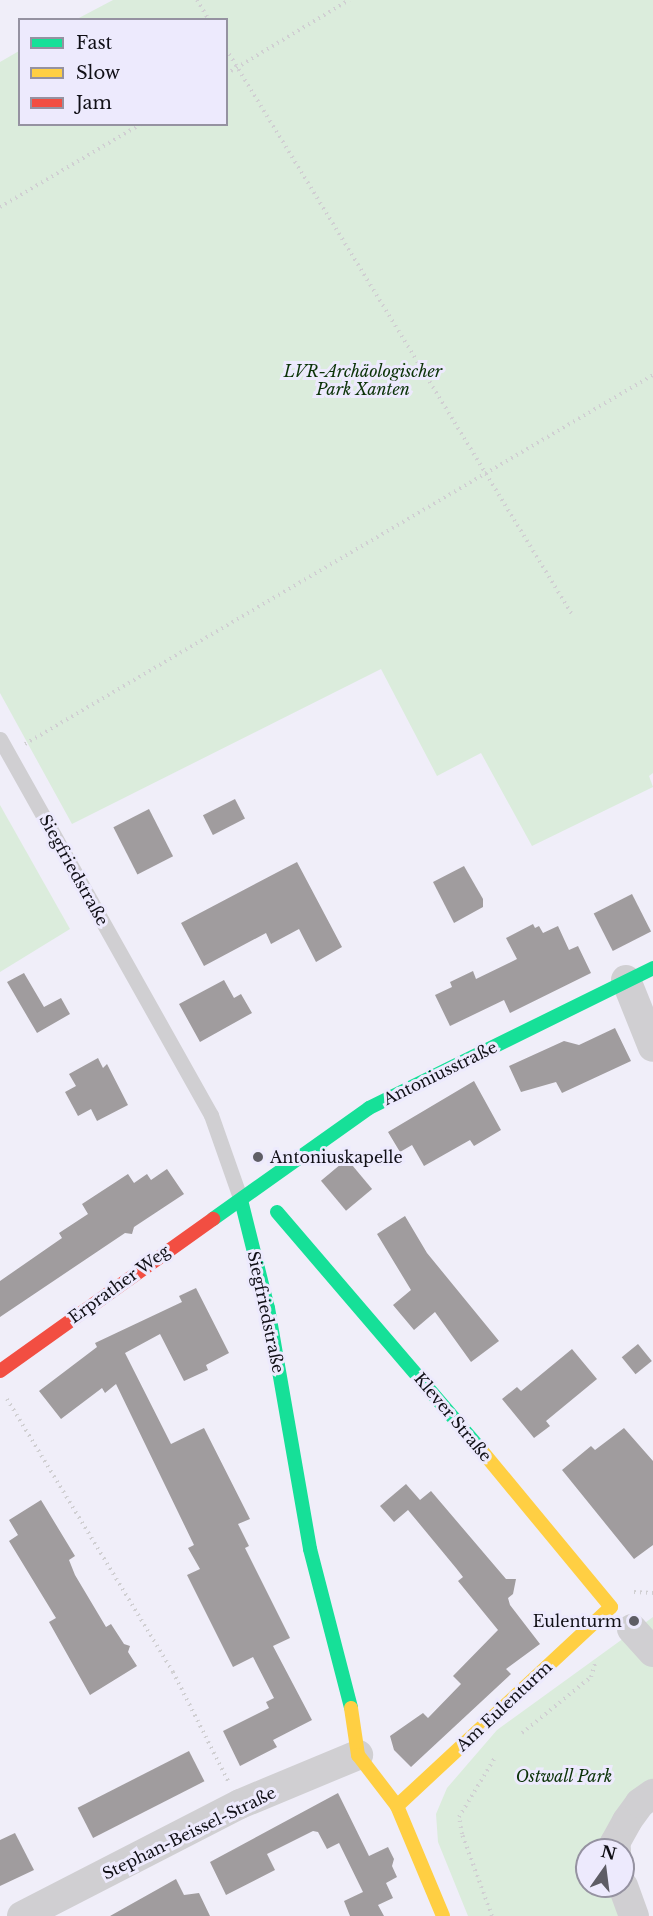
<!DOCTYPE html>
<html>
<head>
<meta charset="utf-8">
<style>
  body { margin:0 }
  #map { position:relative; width:653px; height:1916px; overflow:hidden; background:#f0eef9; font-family:"Libre Baskerville",serif }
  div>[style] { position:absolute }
  .green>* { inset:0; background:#dbecdc }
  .building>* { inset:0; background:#a09c9e; transform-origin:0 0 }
  .path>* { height:4px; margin-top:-2px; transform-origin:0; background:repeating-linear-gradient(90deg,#d0cfd2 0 1.5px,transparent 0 6px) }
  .lane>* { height:15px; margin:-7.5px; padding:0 7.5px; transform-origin:7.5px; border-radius:7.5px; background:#d0cfd2 }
  .street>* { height:30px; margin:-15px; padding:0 15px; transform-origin:15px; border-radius:15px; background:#d0cfd2 }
  .fast>* { height:14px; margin:-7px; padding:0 7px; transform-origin:7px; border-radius:7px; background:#16e098 }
  .slow>* { height:14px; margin:-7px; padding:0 7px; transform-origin:7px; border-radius:7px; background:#ffcf43 }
  .jam>* { height:14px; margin:-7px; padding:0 7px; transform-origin:7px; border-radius:7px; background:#f24e42 }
  .dots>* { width:16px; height:16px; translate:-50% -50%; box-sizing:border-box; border:3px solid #edeafd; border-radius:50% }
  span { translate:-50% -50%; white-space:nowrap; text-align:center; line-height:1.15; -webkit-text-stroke:6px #edeafd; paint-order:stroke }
  .park-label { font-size:16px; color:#0b3307; font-style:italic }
  .street-label { font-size:16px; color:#100f16 }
  .poi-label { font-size:16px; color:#100f16 }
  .left { translate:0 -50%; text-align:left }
  .right { translate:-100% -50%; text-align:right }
  .legend { position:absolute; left:18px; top:18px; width:210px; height:108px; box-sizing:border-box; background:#edeafd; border:2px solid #9592a1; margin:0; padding:8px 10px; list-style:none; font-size:18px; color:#100f16 }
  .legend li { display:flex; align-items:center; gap:12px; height:30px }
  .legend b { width:30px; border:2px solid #9592a1 }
  .north { position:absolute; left:575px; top:1838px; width:60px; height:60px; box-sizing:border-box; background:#edeafd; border:2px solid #9592a1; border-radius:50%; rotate:14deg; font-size:16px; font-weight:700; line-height:24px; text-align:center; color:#100f16 }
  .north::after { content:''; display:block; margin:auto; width:21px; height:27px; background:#5e5d65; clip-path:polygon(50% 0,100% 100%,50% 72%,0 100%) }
</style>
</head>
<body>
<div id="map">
  <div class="green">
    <div style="clip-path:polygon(113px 0,653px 0,653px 773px,649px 776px,653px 787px,532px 846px,481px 753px,437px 776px,381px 669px,72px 824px,0 693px,0 62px,19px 51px,20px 124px,226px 124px,226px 20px,77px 19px)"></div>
    <div style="clip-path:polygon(0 805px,70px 929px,0 972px)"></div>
    <div style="clip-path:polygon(653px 1617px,653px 1794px,616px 1850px,587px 1850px,587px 1886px,623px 1886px,634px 1916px,468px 1916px,438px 1842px,436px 1814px,447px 1788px,497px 1730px)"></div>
  </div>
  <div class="building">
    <div style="left:235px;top:799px;width:22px;height:36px;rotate:63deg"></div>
    <div style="left:149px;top:809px;width:53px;height:40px;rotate:63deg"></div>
    <div style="clip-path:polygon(297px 862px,342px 947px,316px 962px,299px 929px,271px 944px,266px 933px,204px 966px,181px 923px)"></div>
    <div style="clip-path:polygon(464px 866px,483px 899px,483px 907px,454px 923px,433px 882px)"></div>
    <div style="left:632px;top:894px;width:42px;height:43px;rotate:63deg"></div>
    <div style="clip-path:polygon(533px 924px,535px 928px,539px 926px,543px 933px,558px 926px,569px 950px,578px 946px,591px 973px,510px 1013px,504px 1000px,450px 1026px,435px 995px,452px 987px,450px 982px,473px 971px,476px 979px,517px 959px,506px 938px)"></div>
    <div style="clip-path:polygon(24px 973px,44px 1007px,61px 998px,70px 1014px,37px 1033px,7px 982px)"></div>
    <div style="clip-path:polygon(224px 980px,234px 998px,241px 994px,252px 1013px,200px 1042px,179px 1004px)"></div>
    <div style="clip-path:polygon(615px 1028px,631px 1061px,562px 1093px,556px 1082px,521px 1092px,509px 1066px,564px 1041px,579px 1045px)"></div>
    <div style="clip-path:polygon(98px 1058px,103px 1068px,107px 1064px,128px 1105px,97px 1121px,91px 1109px,78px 1116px,65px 1092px,76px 1086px,69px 1074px)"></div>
    <div style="clip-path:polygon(474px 1081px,501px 1130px,474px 1146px,470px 1140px,424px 1166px,412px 1145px,400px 1152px,388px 1132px)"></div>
    <div style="left:347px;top:1159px;width:39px;height:34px;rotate:50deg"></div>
    <div style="clip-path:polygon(167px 1169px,184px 1194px,134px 1227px,132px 1234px,125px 1233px,0 1317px,0 1281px,62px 1238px,59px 1233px,88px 1214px,82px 1204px,128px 1174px,134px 1183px,147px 1174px,151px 1180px)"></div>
    <div style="clip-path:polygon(405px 1216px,427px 1253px,499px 1341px,471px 1362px,435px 1312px,414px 1330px,393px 1305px,411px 1290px,377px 1234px)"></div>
    <div style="clip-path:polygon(196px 1288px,229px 1353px,206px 1365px,208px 1370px,184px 1381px,160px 1334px,125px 1353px,171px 1444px,204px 1428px,250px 1519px,238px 1524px,249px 1546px,245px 1548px,290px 1638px,273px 1646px,312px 1720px,273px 1740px,277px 1747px,240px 1766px,223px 1731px,269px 1708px,266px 1702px,274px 1698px,253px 1657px,233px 1667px,187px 1575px,200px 1569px,188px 1548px,194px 1545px,116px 1384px,105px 1393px,102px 1388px,61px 1419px,39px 1391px,97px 1347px,95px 1343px,182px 1302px,179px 1296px)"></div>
    <div style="left:638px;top:1344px;width:22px;height:21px;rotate:51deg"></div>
    <div style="clip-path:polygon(572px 1349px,597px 1379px,546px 1421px,550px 1426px,534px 1438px,502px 1399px,517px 1387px,521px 1391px)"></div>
    <div style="clip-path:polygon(624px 1428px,653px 1461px,653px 1545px,634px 1559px,562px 1470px,591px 1446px,595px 1450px)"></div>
    <div style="clip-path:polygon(406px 1484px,420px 1500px,431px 1491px,506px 1579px,516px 1579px,513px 1594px,508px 1598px,510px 1605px,540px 1644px,506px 1669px,511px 1674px,411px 1767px,394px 1750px,390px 1736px,423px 1713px,428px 1718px,461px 1684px,453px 1676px,498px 1630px,458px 1581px,463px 1577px,456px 1568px,408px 1510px,394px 1522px,380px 1506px)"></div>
    <div style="clip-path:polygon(41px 1500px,75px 1556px,69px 1560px,75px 1575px,106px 1627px,111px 1624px,124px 1644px,130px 1646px,128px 1652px,137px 1666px,90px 1695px,49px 1622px,56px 1618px,9px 1541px,18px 1535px,9px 1520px)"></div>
    <div style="left:189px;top:1751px;width:34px;height:125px;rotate:63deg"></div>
    <div style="clip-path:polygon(338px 1793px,369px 1856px,388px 1847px,394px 1859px,392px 1866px,397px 1877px,386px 1883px,393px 1898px,378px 1905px,384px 1916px,350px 1916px,344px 1901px,363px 1892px,339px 1843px,327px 1849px,318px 1832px,313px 1831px,267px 1854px,275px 1870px,226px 1895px,210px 1862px)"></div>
    <div style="clip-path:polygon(15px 1833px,34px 1870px,0 1886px,0 1840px)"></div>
    <div style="clip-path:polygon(176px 1879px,184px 1895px,199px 1893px,210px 1916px,110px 1916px)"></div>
  </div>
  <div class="path">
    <div style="left:197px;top:0;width:23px;rotate:59deg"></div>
    <div style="left:226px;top:49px;width:665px;rotate:58.53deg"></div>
    <div style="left:226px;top:74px;width:144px;rotate:-31deg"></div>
    <div style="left:0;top:207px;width:164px;rotate:-30.5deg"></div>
    <div style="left:25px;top:744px;width:728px;rotate:-30.44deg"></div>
    <div style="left:7px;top:1399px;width:320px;rotate:58.7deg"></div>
    <div style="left:173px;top:1672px;width:122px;rotate:63.2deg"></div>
    <div style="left:634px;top:1592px;width:19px;rotate:3deg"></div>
    <div style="left:522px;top:1733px;width:89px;rotate:-39.1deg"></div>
    <div style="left:591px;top:1677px;width:17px;rotate:-73deg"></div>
    <div style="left:492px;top:1916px;width:87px;rotate:-110.1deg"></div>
    <div style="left:462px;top:1834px;width:17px;rotate:-100deg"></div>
    <div style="left:459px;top:1817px;width:71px;rotate:-58.8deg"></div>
  </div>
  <div class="lane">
    <div style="left:0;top:739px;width:431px;rotate:60.7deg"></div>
    <div style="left:211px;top:1115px;width:90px;rotate:70.6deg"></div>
  </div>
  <div class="street">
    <div style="left:626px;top:980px;width:72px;rotate:68.1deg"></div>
    <div style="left:632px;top:1629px;width:31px;rotate:48deg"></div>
    <div style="left:616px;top:1850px;width:7px;rotate:-98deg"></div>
    <div style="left:615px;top:1843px;width:25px;rotate:-61deg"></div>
    <div style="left:627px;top:1821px;width:22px;rotate:-54deg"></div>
    <div style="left:640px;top:1803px;width:16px;rotate:-35deg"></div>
    <div style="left:623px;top:1886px;width:32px;rotate:70deg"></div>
    <div style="left:22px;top:1916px;width:245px;rotate:-27.2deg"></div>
    <div style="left:240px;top:1804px;width:128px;rotate:-22.6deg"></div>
  </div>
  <div class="fast">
    <div style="left:241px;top:1200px;width:111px;rotate:76deg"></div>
    <div style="left:268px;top:1308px;width:245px;rotate:80.1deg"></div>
    <div style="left:310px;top:1549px;width:164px;rotate:75.5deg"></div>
    <div style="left:277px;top:1212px;width:316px;rotate:49.4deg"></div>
    <div style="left:213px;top:1219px;width:191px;rotate:-35.4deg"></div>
    <div style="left:369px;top:1108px;width:317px;rotate:-26.2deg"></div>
  </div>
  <div class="slow">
    <div style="left:351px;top:1708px;width:48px;rotate:81.5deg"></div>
    <div style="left:358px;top:1755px;width:64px;rotate:52.6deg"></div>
    <div style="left:397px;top:1806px;width:119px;rotate:67.3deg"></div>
    <div style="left:397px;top:1806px;width:292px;rotate:-42.9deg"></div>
    <div style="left:611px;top:1607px;width:201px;rotate:-129.6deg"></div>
  </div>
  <div class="jam">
    <div style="left:0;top:1371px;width:262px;rotate:-35.5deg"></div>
  </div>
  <div class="dots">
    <div style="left:258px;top:1157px;background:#5e5d65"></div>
    <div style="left:634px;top:1621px;background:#5e5d65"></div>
  </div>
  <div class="park-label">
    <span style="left:363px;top:380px">LVR-Archäologischer<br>Park Xanten</span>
    <span style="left:564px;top:1776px">Ostwall Park</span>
  </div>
  <div class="street-label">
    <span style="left:74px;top:870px;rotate:61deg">Siegfriedstraße</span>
    <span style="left:440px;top:1073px;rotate:-26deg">Antoniusstraße</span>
    <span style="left:119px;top:1284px;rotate:-36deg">Erprather Weg</span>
    <span style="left:266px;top:1312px;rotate:78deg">Siegfriedstraße</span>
    <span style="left:453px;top:1417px;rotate:50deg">Klever Straße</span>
    <span style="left:504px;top:1706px;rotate:-43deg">Am Eulenturm</span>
    <span style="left:189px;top:1833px;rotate:-26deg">Stephan-Beissel-Straße</span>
  </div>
  <div class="poi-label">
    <span class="left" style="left:270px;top:1157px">Antoniuskapelle</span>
    <span class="right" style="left:622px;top:1621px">Eulenturm</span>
  </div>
  <ul class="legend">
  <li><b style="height:8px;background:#16e098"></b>Fast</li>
  <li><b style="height:8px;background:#ffcf43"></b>Slow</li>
  <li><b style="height:8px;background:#f24e42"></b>Jam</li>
  </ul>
  <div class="north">N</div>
</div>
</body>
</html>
